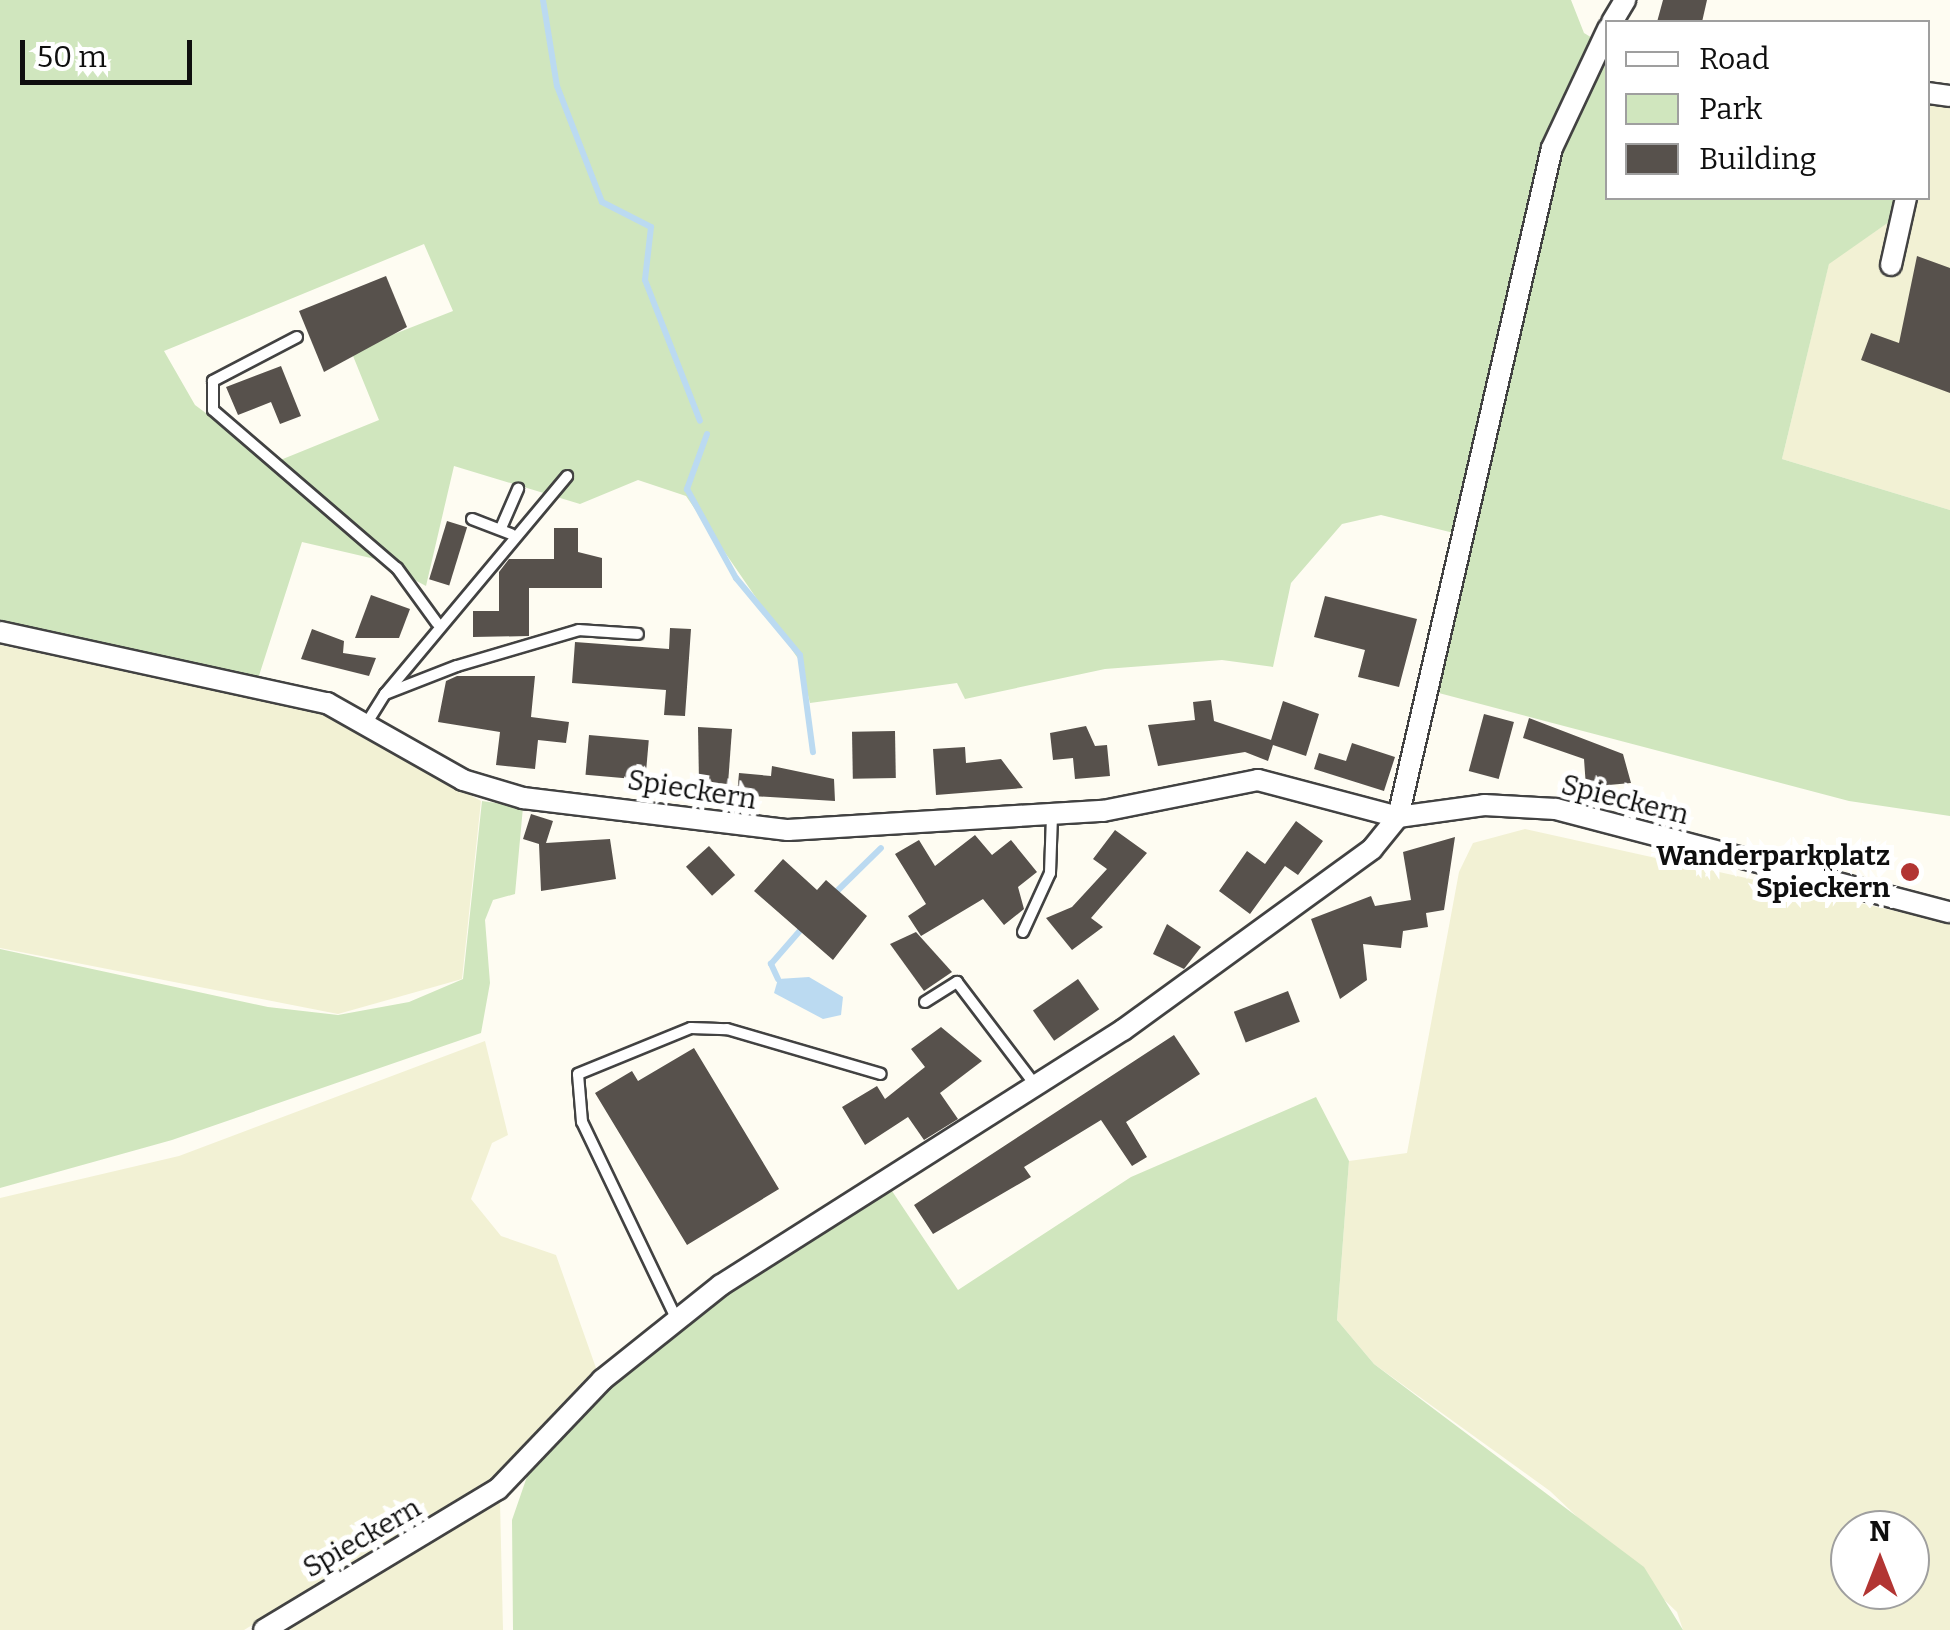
<!DOCTYPE html>
<html>
<head>
<meta charset="utf-8">
<style>
  body { margin:0 }
  #map { position:relative; width:1950px; height:1630px; overflow:hidden; background:#fefcf2; font-family:Bitter,serif }
  div>[style] { position:absolute }
  .farmland>* { inset:0; background:#f2f1d4 }
  .green>* { inset:0; background:#d0e6be }
  .water>* { inset:0; background:#bbdaf1 }
  .stream>* { height:6px; margin:-3px; padding:0 3px; transform-origin:3px; border-radius:3px; background:#bbdaf1 }
  .building>* { inset:0; background:#57514c; transform-origin:0 0 }
  .roads { filter:drop-shadow(2px 0 #424242) drop-shadow(-2px 0 #424242) drop-shadow(0 2px #424242) drop-shadow(0 -2px #424242) }
  .service>* { height:10px; margin:-5px; padding:0 5px; transform-origin:5px; border-radius:5px; background:#fff }
  .minor>* { height:20px; margin:-10px; padding:0 10px; transform-origin:10px; border-radius:10px; background:#fff }
  .dots>* { width:28px; height:28px; translate:-50% -50%; box-sizing:border-box; border:5px solid #fff; border-radius:50% }
  span { translate:-50% -50%; white-space:nowrap; text-align:center; line-height:1.15; -webkit-text-stroke:10px #fff; paint-order:stroke }
  .street-label { font-size:28px; color:#0f0f0f }
  .poi-label { font-size:28px; color:#0f0f0f; font-weight:700 }
  .right { translate:-100% -50%; text-align:right }
  .legend { position:absolute; left:1605px; top:20px; width:325px; height:180px; box-sizing:border-box; background:#fff; border:2px solid #9f9f9f; margin:0; padding:12px 18px; list-style:none; font-size:30px; color:#0f0f0f }
  .legend li { display:flex; align-items:center; gap:20px; height:50px }
  .legend b { width:50px; border:2px solid #9f9f9f }
  .north { position:absolute; left:1830px; top:1510px; width:100px; height:100px; box-sizing:border-box; background:#fff; border:2px solid #9f9f9f; border-radius:50%; rotate:0deg; font-size:28px; font-weight:700; line-height:40px; text-align:center; color:#0f0f0f }
  .north::after { content:''; display:block; margin:auto; width:35px; height:45px; background:#b23533; clip-path:polygon(50% 0,100% 100%,50% 72%,0 100%) }
  .scale { position:absolute; left:20px; top:40px; width:172px; height:45px; box-sizing:border-box; border:5px solid #0f0f0f; border-top:0; padding-left:12px; font-size:30px; line-height:35px; white-space:nowrap; color:#0f0f0f; -webkit-text-stroke:8px #fff; paint-order:stroke }
</style>
</head>
<body>
<div id="map">
  <div class="farmland">
    <div style="clip-path:polygon(1928px 93px,1950px 96px,1950px 510px,1782px 459px,1829px 263px,1889px 222px,1906px 198px,1928px 198px)"></div>
    <div style="clip-path:polygon(0 645px,317px 711px,481px 801px,462px 979px,338px 1014px,0 948px)"></div>
    <div style="clip-path:polygon(evenodd,1525px 829px,1950px 923px,1950px 1630px,1683px 1630px,1677px 1612px,1550px 1491px,1374px 1364px,1337px 1320px,1349px 1161px,1407px 1153px,1459px 872px,1473px 843px,1525px 829px,1850px 1530px,1910px 1530px,1910px 1590px,1850px 1590px,1850px 1530px)"></div>
    <div style="clip-path:polygon(485px 1041px,508px 1135px,492px 1143px,471px 1199px,501px 1236px,556px 1255px,596px 1368px,493px 1477px,244px 1630px,0 1630px,0 1198px,179px 1156px)"></div>
    <div style="clip-path:polygon(500px 1502px,503px 1630px,273px 1630px,457px 1524px)"></div>
  </div>
  <div class="green">
    <div style="clip-path:polygon(evenodd,0 0,1571px 0,1584px 33px,1607px 47px,1608px 198px,1906px 198px,1889px 222px,1829px 264px,1782px 459px,1950px 510px,1950px 816px,1849px 801px,1435px 692px,1470px 537px,1381px 515px,1342px 524px,1291px 583px,1273px 667px,1222px 660px,1105px 669px,965px 699px,957px 683px,810px 703px,799px 660px,686px 496px,638px 480px,580px 504px,454px 466px,426px 586px,375px 559px,302px 542px,256px 685px,0 632px,0 0,424px 244px,453px 311px,351px 351px,379px 420px,273px 463px,195px 405px,164px 351px,424px 244px)"></div>
    <div style="clip-path:polygon(482px 801px,523px 807px,515px 894px,493px 900px,485px 920px,490px 983px,481px 1033px,172px 1140px,0 1188px,0 949px,268px 1007px,338px 1015px,409px 1002px,463px 979px)"></div>
    <div style="clip-path:polygon(1316px 1097px,1349px 1161px,1337px 1320px,1374px 1364px,1644px 1567px,1683px 1630px,513px 1630px,512px 1520px,531px 1465px,647px 1352px,763px 1269px,892px 1191px,958px 1290px,1131px 1177px)"></div>
  </div>
  <div class="water">
    <div style="clip-path:polygon(809px 977px,843px 997px,841px 1015px,823px 1019px,774px 993px,778px 979px)"></div>
  </div>
  <div class="stream">
    <div style="left:543px;top:0;width:87px;rotate:80.8deg"></div>
    <div style="left:557px;top:86px;width:124px;rotate:68.8deg"></div>
    <div style="left:602px;top:202px;width:55px;rotate:27deg"></div>
    <div style="left:651px;top:227px;width:53px;rotate:96.5deg"></div>
    <div style="left:645px;top:280px;width:151px;rotate:68.7deg"></div>
    <div style="left:707px;top:434px;width:59px;rotate:110deg"></div>
    <div style="left:687px;top:489px;width:102px;rotate:61.2deg"></div>
    <div style="left:736px;top:578px;width:100px;rotate:50.3deg"></div>
    <div style="left:800px;top:655px;width:98px;rotate:82.4deg"></div>
    <div style="left:833px;top:895px;width:67px;rotate:-44.4deg"></div>
    <div style="left:778px;top:979px;width:17px;rotate:-115deg"></div>
    <div style="left:771px;top:964px;width:50px;rotate:-49deg"></div>
  </div>
  <div class="building">
    <div style="clip-path:polygon(1663px 0,1707px 0,1702px 22px,1657px 22px)"></div>
    <div style="clip-path:polygon(1917px 256px,1950px 268px,1950px 393px,1861px 360px,1871px 333px,1899px 343px)"></div>
    <div style="clip-path:polygon(386px 276px,407px 327px,324px 372px,299px 311px)"></div>
    <div style="clip-path:polygon(281px 366px,301px 416px,280px 424px,271px 402px,238px 415px,226px 387px)"></div>
    <div style="left:447px;top:521px;width:21px;height:61px;rotate:17deg"></div>
    <div style="clip-path:polygon(554px 528px,578px 528px,578px 552px,602px 558px,602px 588px,529px 588px,529px 636px,473px 637px,473px 611px,499px 611px,499px 572px,509px 559px,554px 559px)"></div>
    <div style="clip-path:polygon(371px 595px,410px 609px,399px 638px,355px 638px)"></div>
    <div style="clip-path:polygon(1325px 596px,1417px 619px,1399px 687px,1358px 677px,1365px 650px,1314px 637px)"></div>
    <div style="clip-path:polygon(670px 628px,691px 629px,685px 716px,664px 715px,666px 690px,572px 683px,575px 642px,669px 649px)"></div>
    <div style="clip-path:polygon(312px 629px,344px 641px,343px 653px,376px 658px,369px 676px,301px 659px)"></div>
    <div style="clip-path:polygon(457px 676px,535px 676px,531px 717px,569px 722px,566px 743px,538px 740px,535px 769px,496px 765px,500px 732px,438px 722px,446px 681px)"></div>
    <div style="clip-path:polygon(1211px 700px,1214px 721px,1271px 740px,1283px 701px,1319px 714px,1306px 756px,1273px 745px,1268px 761px,1245px 752px,1158px 766px,1148px 725px,1195px 720px,1193px 702px)"></div>
    <div style="left:1484px;top:714px;width:31px;height:59px;rotate:15deg"></div>
    <div style="clip-path:polygon(1529px 718px,1623px 754px,1631px 783px,1586px 787px,1584px 759px,1523px 738px)"></div>
    <div style="clip-path:polygon(1086px 726px,1095px 746px,1107px 745px,1110px 776px,1075px 779px,1073px 758px,1053px 760px,1050px 733px)"></div>
    <div style="clip-path:polygon(698px 727px,732px 729px,728px 784px,699px 782px)"></div>
    <div style="left:895px;top:731px;width:47px;height:43px;rotate:89deg"></div>
    <div style="left:589px;top:735px;width:60px;height:40px;rotate:5deg"></div>
    <div style="clip-path:polygon(1352px 743px,1395px 757px,1384px 791px,1314px 769px,1319px 753px,1346px 761px)"></div>
    <div style="clip-path:polygon(965px 747px,966px 763px,1001px 759px,1023px 788px,936px 795px,933px 749px)"></div>
    <div style="clip-path:polygon(772px 766px,834px 779px,835px 801px,737px 795px,739px 773px,771px 776px)"></div>
    <div style="clip-path:polygon(531px 814px,553px 821px,546px 843px,610px 839px,616px 879px,541px 891px,539px 844px,523px 839px)"></div>
    <div style="clip-path:polygon(1296px 821px,1323px 841px,1298px 875px,1285px 866px,1250px 914px,1219px 891px,1247px 851px,1265px 864px)"></div>
    <div style="clip-path:polygon(1115px 830px,1147px 853px,1091px 918px,1103px 927px,1072px 950px,1046px 918px,1072px 907px,1107px 869px,1093px 859px)"></div>
    <div style="clip-path:polygon(975px 835px,992px 855px,1011px 840px,1037px 872px,1018px 887px,1024px 909px,1004px 925px,983px 899px,921px 936px,908px 916px,926px 904px,895px 854px,919px 840px,935px 866px)"></div>
    <div style="clip-path:polygon(1455px 837px,1444px 910px,1426px 913px,1428px 927px,1403px 931px,1401px 948px,1363px 944px,1367px 980px,1340px 999px,1311px 919px,1371px 896px,1375px 906px,1411px 900px,1403px 852px)"></div>
    <div style="left:709px;top:846px;width:39px;height:31px;rotate:48deg"></div>
    <div style="clip-path:polygon(783px 859px,817px 890px,826px 880px,867px 916px,833px 960px,754px 891px)"></div>
    <div style="clip-path:polygon(1167px 924px,1201px 947px,1184px 969px,1153px 954px)"></div>
    <div style="clip-path:polygon(916px 932px,952px 972px,924px 991px,890px 944px)"></div>
    <div style="left:1078px;top:979px;width:37px;height:55px;rotate:55deg"></div>
    <div style="left:1288px;top:991px;width:33px;height:58px;rotate:69deg"></div>
    <div style="clip-path:polygon(941px 1027px,982px 1061px,940px 1093px,958px 1119px,924px 1140px,908px 1117px,865px 1145px,842px 1107px,877px 1086px,885px 1099px,925px 1067px,911px 1049px)"></div>
    <div style="clip-path:polygon(1174px 1035px,1200px 1074px,1126px 1122px,1147px 1157px,1132px 1166px,1101px 1120px,1024px 1167px,1031px 1177px,933px 1234px,914px 1205px)"></div>
    <div style="clip-path:polygon(694px 1048px,779px 1189px,687px 1245px,595px 1093px,632px 1071px,638px 1081px)"></div>
  </div>
  <div class="roads">
    <div class="service">
      <div style="left:297px;top:337px;width:95px;rotate:152.4deg"></div>
      <div style="left:213px;top:381px;width:29px;rotate:90deg"></div>
      <div style="left:213px;top:410px;width:243px;rotate:40.7deg"></div>
      <div style="left:397px;top:568px;width:68px;rotate:54deg"></div>
      <div style="left:472px;top:519px;width:42px;rotate:21deg"></div>
      <div style="left:501px;top:528px;width:43px;rotate:-66.4deg"></div>
      <div style="left:385px;top:694px;width:284px;rotate:-50.1deg"></div>
      <div style="left:368px;top:721px;width:32px;rotate:-58deg"></div>
      <div style="left:385px;top:694px;width:77px;rotate:-21.3deg"></div>
      <div style="left:457px;top:666px;width:127px;rotate:-16.4deg"></div>
      <div style="left:579px;top:630px;width:59px;rotate:3.9deg"></div>
      <div style="left:1023px;top:932px;width:65px;rotate:-65.4deg"></div>
      <div style="left:1050px;top:873px;width:57px;rotate:-88deg"></div>
      <div style="left:925px;top:1002px;width:38px;rotate:-32deg"></div>
      <div style="left:957px;top:982px;width:131px;rotate:52.8deg"></div>
      <div style="left:677px;top:1320px;width:220px;rotate:-115.6deg"></div>
      <div style="left:582px;top:1122px;width:48px;rotate:-94.8deg"></div>
      <div style="left:578px;top:1074px;width:122px;rotate:-22.2deg"></div>
      <div style="left:691px;top:1028px;width:36px;rotate:2deg"></div>
      <div style="left:727px;top:1029px;width:160px;rotate:16.3deg"></div>
    </div>
    <div class="minor">
      <div style="left:1612px;top:22px;width:26px;rotate:-59deg"></div>
      <div style="left:1928px;top:93px;width:22px;rotate:8deg"></div>
      <div style="left:1891px;top:265px;width:69px;rotate:-77.4deg"></div>
      <div style="left:0;top:632px;width:335px;rotate:12.3deg"></div>
      <div style="left:327px;top:703px;width:156px;rotate:29.5deg"></div>
      <div style="left:463px;top:780px;width:63px;rotate:16.7deg"></div>
      <div style="left:523px;top:798px;width:267px;rotate:6.9deg"></div>
      <div style="left:788px;top:830px;width:316px;rotate:-3.5deg"></div>
      <div style="left:1103px;top:811px;width:158px;rotate:-11.3deg"></div>
      <div style="left:1258px;top:780px;width:145px;rotate:14.8deg"></div>
      <div style="left:1398px;top:817px;width:87px;rotate:-7.9deg"></div>
      <div style="left:1484px;top:805px;width:72px;rotate:3.2deg"></div>
      <div style="left:1556px;top:809px;width:407px;rotate:14.7deg"></div>
      <div style="left:264px;top:1630px;width:273px;rotate:-31.1deg"></div>
      <div style="left:498px;top:1489px;width:151px;rotate:-46.3deg"></div>
      <div style="left:602px;top:1380px;width:152px;rotate:-38.6deg"></div>
      <div style="left:721px;top:1285px;width:476px;rotate:-32.4deg"></div>
      <div style="left:1123px;top:1030px;width:308px;rotate:-36deg"></div>
      <div style="left:1372px;top:849px;width:41px;rotate:-50.9deg"></div>
      <div style="left:1398px;top:817px;width:686px;rotate:-77.04deg"></div>
      <div style="left:1552px;top:148px;width:132px;rotate:-64.8deg"></div>
    </div>
  </div>
  <div class="dots">
    <div style="left:1910px;top:872px;background:#b23533"></div>
  </div>
  <div class="street-label">
    <span style="left:692px;top:790px;rotate:9deg">Spieckern</span>
    <span style="left:1625px;top:800px;rotate:14deg">Spieckern</span>
    <span style="left:362px;top:1538px;rotate:-30deg">Spieckern</span>
  </div>
  <div class="poi-label">
    <span class="right" style="left:1890px;top:872px">Wanderparkplatz<br>Spieckern</span>
  </div>
  <ul class="legend">
  <li><b style="height:12px;background:#fff"></b>Road</li>
  <li><b style="height:28px;background:#d0e6be"></b>Park</li>
  <li><b style="height:28px;background:#57514c"></b>Building</li>
  </ul>
  <div class="north">N</div>
  <div class="scale">50 m</div>
</div>
</body>
</html>
